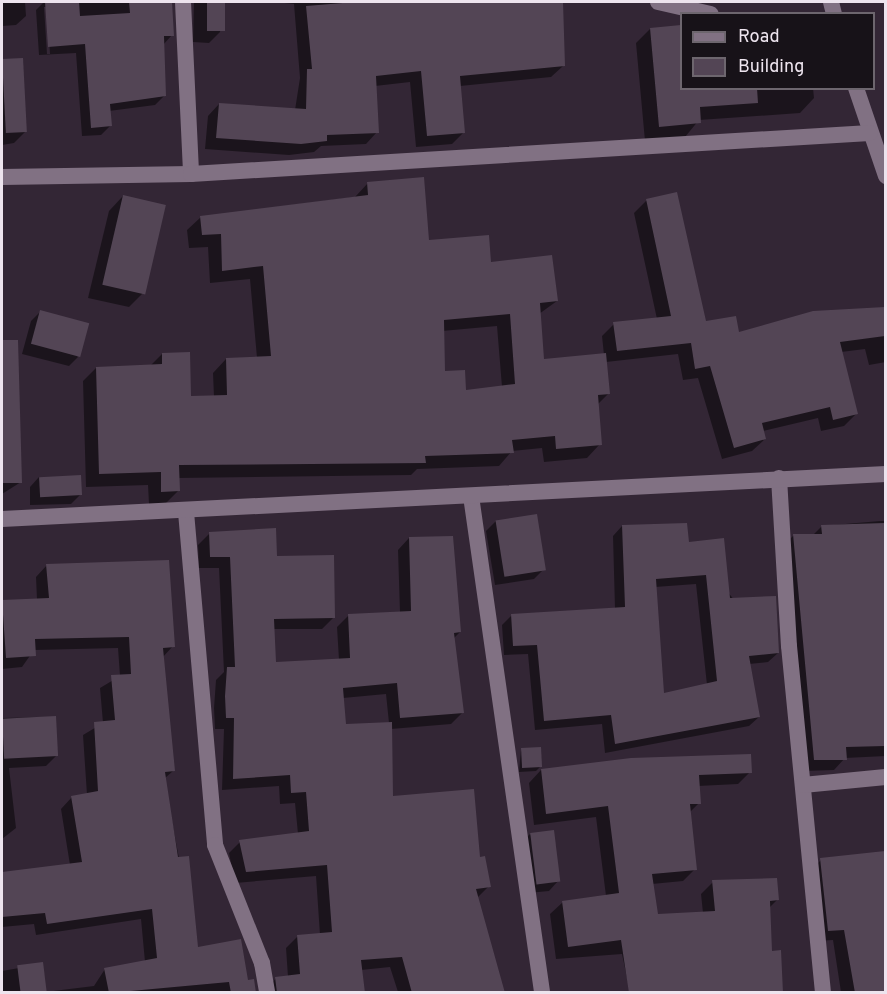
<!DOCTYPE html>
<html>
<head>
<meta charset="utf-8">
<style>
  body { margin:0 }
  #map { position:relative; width:887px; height:994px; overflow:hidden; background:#332635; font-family:Overpass,sans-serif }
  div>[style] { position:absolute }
  .shadow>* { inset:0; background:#0007 }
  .building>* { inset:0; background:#534555; transform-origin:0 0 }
  .minor>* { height:16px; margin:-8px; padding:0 8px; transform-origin:8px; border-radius:8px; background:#817183 }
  span { translate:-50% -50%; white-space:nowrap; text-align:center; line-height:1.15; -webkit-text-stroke:4.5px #171218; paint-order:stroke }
  .frame { position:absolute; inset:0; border:3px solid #ede4ee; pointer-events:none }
  .legend { position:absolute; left:680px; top:12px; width:195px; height:78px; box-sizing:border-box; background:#171218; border:2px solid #6d666e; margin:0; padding:8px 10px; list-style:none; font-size:18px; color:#ede4ee }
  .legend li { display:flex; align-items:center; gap:12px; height:30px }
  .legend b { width:30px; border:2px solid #6d666e }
</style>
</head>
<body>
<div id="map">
  <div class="shadow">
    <div style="clip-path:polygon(2px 2px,25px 2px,26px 16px,16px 25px,2px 26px)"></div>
    <div style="clip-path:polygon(evenodd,44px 2px,169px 2px,172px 35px,163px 45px,165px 95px,155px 105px,109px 111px,110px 126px,101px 135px,82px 136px,76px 53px,39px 55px,36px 10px,44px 2px,44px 7px,47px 7px,50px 54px,47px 54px,44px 7px)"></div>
    <div style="clip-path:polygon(194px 2px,224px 2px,220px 32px,209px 43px,193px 42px)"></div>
    <div style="clip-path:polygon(275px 2px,561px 2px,563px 66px,551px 77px,460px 86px,464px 132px,452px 144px,416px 147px,410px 82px,375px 86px,377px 132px,366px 144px,321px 146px,314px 152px,289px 155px,205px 149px,208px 116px,219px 104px,295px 110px,300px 78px,294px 4px)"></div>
    <div style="clip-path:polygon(682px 26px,682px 88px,813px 88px,814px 98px,800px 113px,699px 120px,685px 137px,645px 141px,636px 43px,650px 29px)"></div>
    <div style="clip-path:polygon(22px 60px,26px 131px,14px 143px,2px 145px,2px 61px)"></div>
    <div style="clip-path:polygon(evenodd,368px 183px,428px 242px,490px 264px,557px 301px,539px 314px,543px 360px,604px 355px,602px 336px,614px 324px,657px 319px,634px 213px,646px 201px,676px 194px,705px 322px,738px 334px,813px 313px,886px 309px,886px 362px,869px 365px,865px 349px,841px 352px,857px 413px,844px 426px,821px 431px,818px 418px,763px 431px,765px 439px,752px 451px,722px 459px,698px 378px,683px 380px,678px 354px,606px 362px,609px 393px,597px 405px,600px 444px,587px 458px,544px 462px,542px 448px,512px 451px,499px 466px,417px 469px,411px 475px,178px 478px,178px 491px,165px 504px,149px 504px,148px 485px,86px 487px,83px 381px,96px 368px,150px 366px,162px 354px,189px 398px,214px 397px,213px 373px,226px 359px,257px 358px,250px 279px,210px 283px,208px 247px,189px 248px,187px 230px,201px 217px,355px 197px,368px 183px,497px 326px,502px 387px,465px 392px,444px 372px,442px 331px,497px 326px)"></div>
    <div style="clip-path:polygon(123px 196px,143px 293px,129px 307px,88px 298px,109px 211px)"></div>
    <div style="clip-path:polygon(41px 311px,78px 357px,69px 366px,22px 354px,31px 321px)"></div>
    <div style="clip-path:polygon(2px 341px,17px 343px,21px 482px,2px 494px)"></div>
    <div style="clip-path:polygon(39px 477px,80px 495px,71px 504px,30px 505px,30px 487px)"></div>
    <div style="clip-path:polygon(496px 521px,544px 569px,534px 579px,495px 585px,486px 531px)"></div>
    <div style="clip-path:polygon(880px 521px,886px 521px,886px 756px,845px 758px,834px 770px,804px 771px,782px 547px,793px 536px,812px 536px,822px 526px)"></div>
    <div style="clip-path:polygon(evenodd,622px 526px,688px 544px,778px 653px,768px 662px,749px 664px,759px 717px,749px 726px,605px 753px,602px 724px,535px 730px,528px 654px,504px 655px,502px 625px,512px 615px,615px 609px,613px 536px,622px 526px,696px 584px,707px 685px,663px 695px,655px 587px,696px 584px)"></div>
    <div style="clip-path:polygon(evenodd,210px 533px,276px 557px,333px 618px,322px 629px,273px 629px,274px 664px,339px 660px,337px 627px,349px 615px,400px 613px,398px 550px,409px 538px,460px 632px,453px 639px,462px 713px,451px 724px,391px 729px,391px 798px,478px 859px,489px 886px,477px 898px,503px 992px,398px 992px,390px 967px,361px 970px,363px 992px,265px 992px,276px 978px,288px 977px,286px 948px,298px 936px,320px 935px,316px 876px,235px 883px,229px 853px,240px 842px,298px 834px,295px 803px,280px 804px,279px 786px,222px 790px,224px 729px,215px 729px,214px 708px,216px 680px,224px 672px,219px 568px,199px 568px,198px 545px,210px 533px,386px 694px,389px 723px,344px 726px,343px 698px,386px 694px)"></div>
    <div style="clip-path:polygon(47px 565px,173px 646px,162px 658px,173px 771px,164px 779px,196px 948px,256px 992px,2px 992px,2px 971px,42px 964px,45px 992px,94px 986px,105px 969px,145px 962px,141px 919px,36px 935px,34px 924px,2px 927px,2px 873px,70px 865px,61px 809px,72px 797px,87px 795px,83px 735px,103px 723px,100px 688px,120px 676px,118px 648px,34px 650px,22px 667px,2px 669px,2px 601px,37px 600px,36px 577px)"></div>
    <div style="clip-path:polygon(54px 717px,57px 755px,46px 766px,9px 768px,16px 828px,2px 839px,2px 718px)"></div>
    <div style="clip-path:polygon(521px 750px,541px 766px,536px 771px,519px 772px)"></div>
    <div style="clip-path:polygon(541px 770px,750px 772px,738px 784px,698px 786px,699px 803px,690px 812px,695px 869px,683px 881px,652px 884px,656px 916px,703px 913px,701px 894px,713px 882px,777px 900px,769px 908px,771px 952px,630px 992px,622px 954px,556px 959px,550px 914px,563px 902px,606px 896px,596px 817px,534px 825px,529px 783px)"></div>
    <div style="clip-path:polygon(530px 834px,558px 881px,549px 891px,528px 893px,521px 843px)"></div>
    <div style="clip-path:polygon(886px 852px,886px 992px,841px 992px,833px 940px,817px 941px,810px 871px,821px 860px)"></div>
  </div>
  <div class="building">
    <div style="clip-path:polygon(45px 2px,79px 2px,80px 16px,130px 13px,129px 2px,172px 2px,174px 36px,164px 36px,166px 96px,110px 104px,112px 126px,91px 128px,85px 44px,48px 47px)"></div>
    <div style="left:207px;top:2px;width:18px;height:29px"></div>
    <div style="clip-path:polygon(355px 2px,563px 2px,565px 66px,460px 76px,465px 133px,427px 136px,421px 71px,376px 76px,379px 133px,327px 135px,327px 141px,301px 144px,216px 138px,219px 103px,306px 109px,307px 69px,312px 69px,306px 6px)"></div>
    <div style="clip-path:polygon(681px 25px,681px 88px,757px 88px,758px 103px,700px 107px,701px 123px,659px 127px,650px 28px)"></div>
    <div style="left:23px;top:58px;width:74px;height:21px;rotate:87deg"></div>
    <div style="clip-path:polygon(evenodd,424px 177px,429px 240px,489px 235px,491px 262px,552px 255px,558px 301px,540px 303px,544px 359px,606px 353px,610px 394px,598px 395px,602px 445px,556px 449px,555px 436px,512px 440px,514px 453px,425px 456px,426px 463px,179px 465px,180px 491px,161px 492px,161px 472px,99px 474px,96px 367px,162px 364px,162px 353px,190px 352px,191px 396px,227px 395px,226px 358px,271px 356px,263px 266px,222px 271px,221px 234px,202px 235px,200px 216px,368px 195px,367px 182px,424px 177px,510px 314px,515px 384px,466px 390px,465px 370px,445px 371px,444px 320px,510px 314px)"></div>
    <div style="clip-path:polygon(677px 192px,706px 321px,736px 316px,739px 332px,813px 311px,885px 307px,885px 336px,840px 342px,858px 414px,833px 420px,830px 407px,762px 423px,766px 439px,734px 448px,710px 366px,695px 369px,691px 343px,617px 351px,613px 322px,671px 316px,646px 199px)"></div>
    <div style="left:123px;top:195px;width:44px;height:92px;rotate:13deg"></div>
    <div style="left:40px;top:310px;width:51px;height:35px;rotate:15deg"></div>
    <div style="clip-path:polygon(2px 340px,18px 340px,22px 483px,2px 483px)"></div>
    <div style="left:81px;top:475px;width:20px;height:42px;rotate:87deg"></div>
    <div style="left:537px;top:514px;width:57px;height:42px;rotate:81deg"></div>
    <div style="clip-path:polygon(evenodd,687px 523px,689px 542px,724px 538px,730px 598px,776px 596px,779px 653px,749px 656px,760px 717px,615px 744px,611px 715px,544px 721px,537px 645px,513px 646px,511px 614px,625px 607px,622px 525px,687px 523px,706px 575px,717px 681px,664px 693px,656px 579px,706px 575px)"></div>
    <div style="clip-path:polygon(885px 523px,885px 746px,846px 747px,847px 760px,814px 760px,793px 534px,822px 534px,821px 525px)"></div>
    <div style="clip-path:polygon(276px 528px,277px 556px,334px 555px,335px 618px,274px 619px,276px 662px,350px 658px,348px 614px,411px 611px,409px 537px,453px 536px,461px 632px,454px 633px,464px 713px,400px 718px,397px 683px,343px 688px,346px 724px,392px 722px,393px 796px,474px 789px,480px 857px,485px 856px,491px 887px,476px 889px,505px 993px,412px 993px,402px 957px,361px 960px,365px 993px,277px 993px,275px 977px,300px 974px,297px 935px,332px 932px,327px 865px,246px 872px,239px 840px,309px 831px,306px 792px,291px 793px,290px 775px,233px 779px,234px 718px,226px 718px,225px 696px,227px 667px,235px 667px,230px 557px,210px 557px,209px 532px)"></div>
    <div style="clip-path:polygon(169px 560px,175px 647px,163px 648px,175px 771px,165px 772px,178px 857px,189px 856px,198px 947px,241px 939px,248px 980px,254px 979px,256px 993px,231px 993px,229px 982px,109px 993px,104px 968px,157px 958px,152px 909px,47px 924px,45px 913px,2px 917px,2px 872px,82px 862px,71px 796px,98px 791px,94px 722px,115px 720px,111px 675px,131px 674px,129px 637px,35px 639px,36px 656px,6px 658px,2px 600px,49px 598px,46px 564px)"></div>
    <div style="left:56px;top:716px;width:40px;height:54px;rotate:87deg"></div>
    <div style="left:541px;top:747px;width:20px;height:20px;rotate:87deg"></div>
    <div style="clip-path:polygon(751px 754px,752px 773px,699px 775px,701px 804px,690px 804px,697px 870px,652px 874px,658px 914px,715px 911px,712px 880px,777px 878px,779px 900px,770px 901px,772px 951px,781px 950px,783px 993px,629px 993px,621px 940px,568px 947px,562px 901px,619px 893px,608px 806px,546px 814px,541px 769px,631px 758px)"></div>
    <div style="left:554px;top:830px;width:52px;height:24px;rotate:83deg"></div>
    <div style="clip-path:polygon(885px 851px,885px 993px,855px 993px,844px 930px,828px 931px,820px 858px)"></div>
    <div style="left:43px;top:962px;width:31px;height:26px;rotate:83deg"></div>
  </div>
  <div class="minor">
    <div style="left:183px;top:2px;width:172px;rotate:87.3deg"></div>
    <div style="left:658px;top:2px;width:54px;rotate:12.8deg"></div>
    <div style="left:831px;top:2px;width:12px;rotate:76deg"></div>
    <div style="left:856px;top:88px;width:93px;rotate:71.2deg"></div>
    <div style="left:2px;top:177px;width:189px;rotate:-0.9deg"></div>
    <div style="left:191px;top:174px;width:680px;rotate:-3.46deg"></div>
    <div style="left:779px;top:478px;width:168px;rotate:86.6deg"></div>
    <div style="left:789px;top:646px;width:348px;rotate:84.4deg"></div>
    <div style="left:471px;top:496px;width:501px;rotate:81.85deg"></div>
    <div style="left:186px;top:512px;width:334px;rotate:85deg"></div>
    <div style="left:215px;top:845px;width:127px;rotate:68.3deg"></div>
    <div style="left:262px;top:963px;width:29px;rotate:80deg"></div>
    <div style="left:2px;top:519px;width:885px;rotate:-2.91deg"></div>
    <div style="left:803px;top:785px;width:83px;rotate:-5.5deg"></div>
  </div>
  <div class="frame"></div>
  <ul class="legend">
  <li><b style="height:8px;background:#817183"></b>Road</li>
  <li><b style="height:16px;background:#534555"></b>Building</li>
  </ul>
</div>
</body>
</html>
